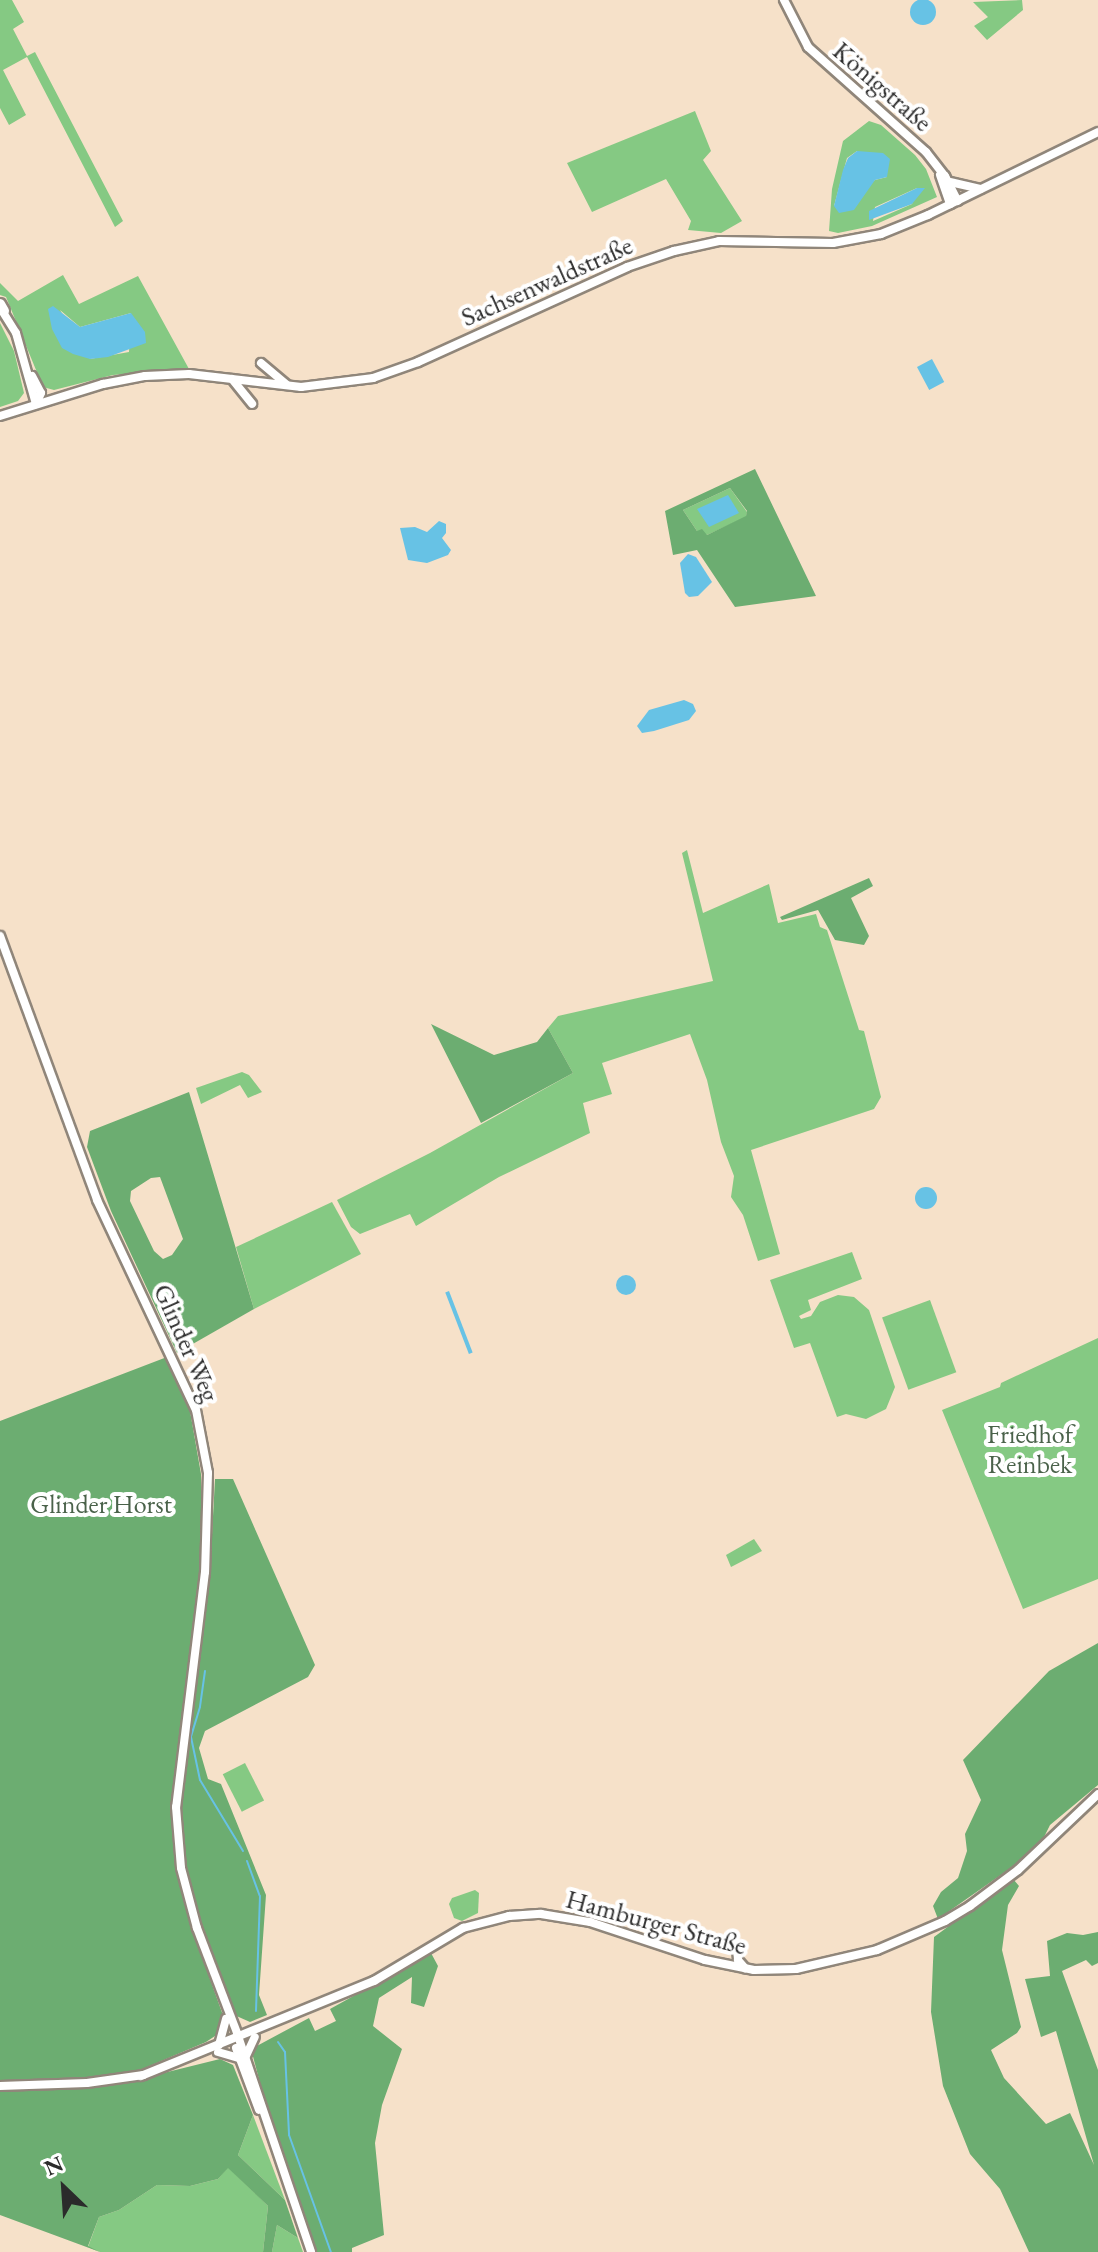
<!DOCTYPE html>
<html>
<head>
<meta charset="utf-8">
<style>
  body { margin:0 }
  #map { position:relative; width:1098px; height:2252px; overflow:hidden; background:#f6e1c9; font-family:"EB Garamond",serif }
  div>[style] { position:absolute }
  .green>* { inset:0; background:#85c983; transform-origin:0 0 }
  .forest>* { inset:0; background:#6cad71 }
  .water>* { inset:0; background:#67c2e5; transform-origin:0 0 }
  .round { border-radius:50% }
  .stream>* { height:2px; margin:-1px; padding:0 1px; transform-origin:1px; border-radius:1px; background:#67c2e5 }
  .roads { filter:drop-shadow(2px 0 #90867a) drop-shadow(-2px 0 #90867a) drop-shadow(0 2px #90867a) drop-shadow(0 -2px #90867a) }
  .secondary>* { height:8px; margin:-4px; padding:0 4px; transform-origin:4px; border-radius:4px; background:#fff }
  .trunk>* { height:10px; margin:-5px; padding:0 5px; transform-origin:5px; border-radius:5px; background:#fff }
  span { translate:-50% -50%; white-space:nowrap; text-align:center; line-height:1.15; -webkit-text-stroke:8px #fff; paint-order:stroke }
  .street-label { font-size:26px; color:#2b2b2b }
  .park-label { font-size:26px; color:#4a624a }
  .north { position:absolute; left:24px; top:2148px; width:80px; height:80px; -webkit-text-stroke:6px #fff; paint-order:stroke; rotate:335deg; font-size:22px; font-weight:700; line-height:32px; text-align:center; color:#2b2b2b }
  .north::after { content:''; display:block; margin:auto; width:28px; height:36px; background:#2b2b2b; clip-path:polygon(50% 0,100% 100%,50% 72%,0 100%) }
</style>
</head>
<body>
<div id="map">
  <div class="green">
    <div style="clip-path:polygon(0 0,12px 0,24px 22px,13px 29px,27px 56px,35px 52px,123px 221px,115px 227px,27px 57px,3px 70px,26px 115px,9px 125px,0 108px)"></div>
    <div style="clip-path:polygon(1022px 0,1023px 10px,987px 40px,974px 26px,988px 17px,973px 2px)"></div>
    <div style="clip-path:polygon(695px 111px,711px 151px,703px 160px,742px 221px,721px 233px,688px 230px,691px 221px,666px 179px,592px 212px,567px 163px)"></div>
    <div style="clip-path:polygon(evenodd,869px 121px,881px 125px,915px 155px,926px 169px,937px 197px,872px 226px,838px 233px,829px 231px,832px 189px,843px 141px,869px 121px,857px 151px,887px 177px,875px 180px,834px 206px,847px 158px,857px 151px,869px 121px,917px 188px,912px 204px,873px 221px,875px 207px,917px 188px)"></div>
    <div style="clip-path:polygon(evenodd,63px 275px,79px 304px,138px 276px,189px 369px,113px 375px,54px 390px,43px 387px,6px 297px,0 295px,0 283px,18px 301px,63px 275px,60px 310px,80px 327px,131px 313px,129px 352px,90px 359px,60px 310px)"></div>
    <div style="clip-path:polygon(0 323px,14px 351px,24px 393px,18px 401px,0 407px)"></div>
    <div style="clip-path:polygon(730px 488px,747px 512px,746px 517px,707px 535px,697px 531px,683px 510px)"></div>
    <div style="clip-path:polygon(687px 850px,703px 913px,769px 884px,778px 923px,816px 914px,820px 927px,827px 930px,859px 1030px,864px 1031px,881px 1097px,874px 1109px,751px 1150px,780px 1254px,758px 1261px,743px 1215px,731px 1197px,734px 1176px,721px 1142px,707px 1080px,690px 1034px,602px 1063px,612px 1094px,583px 1103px,590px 1133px,499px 1177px,416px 1226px,410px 1214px,360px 1234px,351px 1227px,337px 1200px,430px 1153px,573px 1073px,548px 1028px,558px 1016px,713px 981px,682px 853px)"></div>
    <div style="clip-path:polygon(242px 1072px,249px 1075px,262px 1092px,248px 1098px,240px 1085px,201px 1104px,196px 1088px)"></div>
    <div style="clip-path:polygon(332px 1202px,361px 1254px,254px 1309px,236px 1247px)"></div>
    <div style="clip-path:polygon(852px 1252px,862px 1279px,808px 1300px,811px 1310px,799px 1316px,801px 1319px,811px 1316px,820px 1302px,838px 1295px,854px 1297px,869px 1310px,895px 1387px,886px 1409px,866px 1419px,846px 1414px,837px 1417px,810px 1343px,794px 1348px,770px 1280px)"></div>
    <div style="left:930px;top:1300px;width:77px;height:51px;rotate:70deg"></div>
    <div style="clip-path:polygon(1098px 1338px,1098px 1579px,1023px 1609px,942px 1410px,1000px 1387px,1001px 1383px)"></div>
    <div style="clip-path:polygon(754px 1539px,762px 1551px,731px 1567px,726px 1555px)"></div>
    <div style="left:245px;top:1763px;width:42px;height:25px;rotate:63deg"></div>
    <div style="clip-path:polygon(475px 1890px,479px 1893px,478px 1913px,462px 1921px,454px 1918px,449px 1904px,452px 1898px)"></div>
    <div style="clip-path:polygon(253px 2115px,285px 2200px,238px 2155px)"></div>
    <div style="clip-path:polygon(228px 2167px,268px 2206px,263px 2252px,100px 2252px,88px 2247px,99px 2217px,119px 2210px,157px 2185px,190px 2186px,218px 2179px)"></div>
    <div style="clip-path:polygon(277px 2225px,298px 2238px,303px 2252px,272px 2252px)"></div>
  </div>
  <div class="forest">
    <div style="clip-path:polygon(evenodd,755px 469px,816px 596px,735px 607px,697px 550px,673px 555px,665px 511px,755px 469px,730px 488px,747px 511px,746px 516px,707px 535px,702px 529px,697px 531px,683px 510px,730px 488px)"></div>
    <div style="clip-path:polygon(869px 878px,873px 886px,851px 898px,869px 936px,864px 945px,835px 940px,818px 910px,782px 920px,780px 917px)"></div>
    <div style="clip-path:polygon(431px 1024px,494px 1055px,537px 1042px,548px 1028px,573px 1073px,481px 1123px)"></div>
    <div style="clip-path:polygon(evenodd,189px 1092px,254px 1309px,177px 1353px,111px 1211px,87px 1147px,90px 1131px,189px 1092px,160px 1177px,183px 1239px,172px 1255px,163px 1259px,154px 1251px,130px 1201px,131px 1191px,151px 1178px,160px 1177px)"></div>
    <div style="clip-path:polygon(167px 1357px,190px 1411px,201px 1474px,201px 1571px,172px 1807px,177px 1868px,192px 1929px,224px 2018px,218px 2034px,206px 2042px,140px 2070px,89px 2078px,0 2082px,0 1421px)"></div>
    <div style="clip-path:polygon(215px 1479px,233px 1479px,315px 1665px,308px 1677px,205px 1731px,199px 1748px,208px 1779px,221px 1784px,266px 1895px,259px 1995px,267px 2015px,250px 2022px,232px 2014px,201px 1927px,185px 1867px,181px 1807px,210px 1572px)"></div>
    <div style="clip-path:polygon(1098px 1643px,1098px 1785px,1050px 1825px,1044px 1837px,1015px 1865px,938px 1919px,933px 1906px,941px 1892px,958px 1878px,967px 1851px,965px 1834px,981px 1800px,963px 1760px,1049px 1671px)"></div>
    <div style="clip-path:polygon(1013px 1879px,1019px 1886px,1008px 1905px,1002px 1950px,1021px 2027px,1017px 2033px,991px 2050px,1004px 2078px,1046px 2124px,1070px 2113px,1094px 2165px,1056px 2031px,1041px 2037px,1025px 1979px,1050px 1976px,1047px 1941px,1067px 1933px,1083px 1935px,1098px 1932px,1098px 1963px,1092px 1966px,1086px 1960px,1062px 1971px,1098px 2070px,1098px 2252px,1029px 2252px,1000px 2189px,970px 2154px,943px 2086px,931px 2012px,934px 1937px)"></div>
    <div style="clip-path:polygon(431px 1953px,438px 1966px,424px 2007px,411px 2003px,412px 1977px,379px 1998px,373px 2026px,402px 2049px,382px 2105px,375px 2143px,384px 2235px,352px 2248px,352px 2252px,317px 2252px,270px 2121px,251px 2049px,309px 2018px,315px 2031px,336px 2021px,330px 2009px)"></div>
    <div style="clip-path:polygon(220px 2059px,233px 2065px,253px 2115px,238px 2155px,285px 2200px,298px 2238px,277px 2225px,272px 2252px,263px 2252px,268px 2206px,228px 2168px,218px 2179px,190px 2186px,157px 2185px,119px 2210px,99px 2217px,88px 2246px,100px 2252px,0 2215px,0 2090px,119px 2084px)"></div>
  </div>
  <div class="water">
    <div class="round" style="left:910px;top:-1px;width:26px;height:26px"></div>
    <div style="clip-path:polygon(857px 151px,883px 153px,890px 159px,887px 177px,875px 180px,854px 210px,839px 213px,834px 206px,843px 170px,848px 158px)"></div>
    <div style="clip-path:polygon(917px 188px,925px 188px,912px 204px,869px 220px,869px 211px)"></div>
    <div style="clip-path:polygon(53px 306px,80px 327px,131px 313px,145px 332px,146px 343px,108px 357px,90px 359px,73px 354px,62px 348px,52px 329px,48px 309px)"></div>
    <div style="left:932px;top:359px;width:26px;height:17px;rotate:62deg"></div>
    <div style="clip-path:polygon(728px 495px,739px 513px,709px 527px,697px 509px)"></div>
    <div style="clip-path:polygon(439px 521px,446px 524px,446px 533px,442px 538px,451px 550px,448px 555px,427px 563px,408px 560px,400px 528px,415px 527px,427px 532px)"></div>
    <div style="clip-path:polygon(688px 554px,696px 557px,712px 582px,698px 596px,689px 597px,685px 593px,680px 563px)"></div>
    <div style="clip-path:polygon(684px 700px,693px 704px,696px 711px,689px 720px,654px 731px,642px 733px,637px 726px,649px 710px)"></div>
    <div class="round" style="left:915px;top:1187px;width:22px;height:22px"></div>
    <div class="round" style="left:616px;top:1275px;width:20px;height:20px"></div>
    <div style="left:449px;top:1291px;width:66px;height:4px;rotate:69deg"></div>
  </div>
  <div class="stream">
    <div style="left:205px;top:1671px;width:36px;rotate:98deg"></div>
    <div style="left:200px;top:1707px;width:31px;rotate:107deg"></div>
    <div style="left:191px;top:1737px;width:44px;rotate:78.2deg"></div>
    <div style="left:200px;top:1780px;width:83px;rotate:58.8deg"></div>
    <div style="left:247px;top:1861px;width:37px;rotate:70deg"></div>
    <div style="left:260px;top:1896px;width:115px;rotate:92deg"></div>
    <div style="left:278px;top:2042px;width:12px;rotate:55deg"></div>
    <div style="left:285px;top:2052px;width:83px;rotate:87.2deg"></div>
    <div style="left:289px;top:2135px;width:124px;rotate:70.3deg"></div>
  </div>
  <div class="roads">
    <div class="secondary">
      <div style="left:784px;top:0;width:53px;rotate:62.9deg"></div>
      <div style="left:808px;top:47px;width:158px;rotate:41.7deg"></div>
      <div style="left:926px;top:152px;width:31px;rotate:52deg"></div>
      <div style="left:945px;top:176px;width:28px;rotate:63deg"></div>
      <div style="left:940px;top:175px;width:31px;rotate:71deg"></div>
      <div style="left:950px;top:182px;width:31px;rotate:13deg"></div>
      <div style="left:1px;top:309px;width:28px;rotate:58deg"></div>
      <div style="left:16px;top:333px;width:74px;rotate:74.3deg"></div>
      <div style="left:261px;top:363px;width:33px;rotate:40deg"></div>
      <div style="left:32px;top:376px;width:19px;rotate:62deg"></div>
      <div style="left:41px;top:393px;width:12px;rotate:114deg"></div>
      <div style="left:232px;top:379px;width:32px;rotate:51deg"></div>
      <div style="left:0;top:416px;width:108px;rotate:-17.3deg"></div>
      <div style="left:103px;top:384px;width:43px;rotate:-10.8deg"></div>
      <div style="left:145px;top:376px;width:44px;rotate:-2.6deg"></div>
      <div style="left:189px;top:374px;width:113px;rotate:6.6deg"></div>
      <div style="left:301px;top:387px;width:73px;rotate:-7.1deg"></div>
      <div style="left:373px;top:378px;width:48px;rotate:-19.6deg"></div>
      <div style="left:418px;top:362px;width:230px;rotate:-24.4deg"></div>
      <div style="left:627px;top:267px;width:50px;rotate:-18.8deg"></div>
      <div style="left:674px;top:251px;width:46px;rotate:-12.5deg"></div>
      <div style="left:719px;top:241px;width:114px;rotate:1deg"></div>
      <div style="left:833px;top:243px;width:49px;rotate:-10.6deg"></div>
      <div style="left:881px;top:234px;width:51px;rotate:-22deg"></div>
      <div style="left:928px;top:215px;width:189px;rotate:-26deg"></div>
      <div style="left:0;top:936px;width:281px;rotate:69.8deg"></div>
      <div style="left:97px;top:1200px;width:232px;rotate:64.8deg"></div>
      <div style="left:196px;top:1410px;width:64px;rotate:79.2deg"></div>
      <div style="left:208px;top:1473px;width:99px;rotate:91.7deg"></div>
      <div style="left:205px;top:1572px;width:237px;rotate:97deg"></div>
      <div style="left:176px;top:1807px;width:61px;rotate:85.3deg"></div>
      <div style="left:181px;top:1868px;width:62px;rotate:75.1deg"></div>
      <div style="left:197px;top:1928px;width:112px;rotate:69.1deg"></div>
      <div style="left:237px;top:2033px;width:231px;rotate:71.3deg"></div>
      <div style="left:737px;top:1948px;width:12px;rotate:85deg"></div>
      <div style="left:738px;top:1960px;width:11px;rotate:49deg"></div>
      <div style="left:219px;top:2045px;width:27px;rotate:-75deg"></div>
      <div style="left:236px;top:2048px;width:66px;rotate:69.6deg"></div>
      <div style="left:218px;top:2052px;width:22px;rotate:16deg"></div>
      <div style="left:245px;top:2058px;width:23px;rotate:-65deg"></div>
      <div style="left:141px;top:2076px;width:252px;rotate:-22.2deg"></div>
      <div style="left:374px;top:1981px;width:104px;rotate:-30.8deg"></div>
      <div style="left:463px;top:1928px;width:48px;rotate:-14.6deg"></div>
      <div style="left:509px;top:1916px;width:32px;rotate:-4deg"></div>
      <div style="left:541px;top:1914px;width:50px;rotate:9.3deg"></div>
      <div style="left:590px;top:1922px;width:121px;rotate:18.3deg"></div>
      <div style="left:705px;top:1960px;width:50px;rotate:11.5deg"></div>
      <div style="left:754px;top:1970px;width:42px;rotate:-1.4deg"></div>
      <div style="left:796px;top:1969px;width:83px;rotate:-13.2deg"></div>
      <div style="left:877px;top:1950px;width:74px;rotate:-23.1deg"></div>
      <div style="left:945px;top:1921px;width:29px;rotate:-31deg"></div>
      <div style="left:970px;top:1906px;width:60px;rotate:-36.9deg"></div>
      <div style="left:1018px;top:1870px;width:110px;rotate:-43.5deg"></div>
      <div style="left:0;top:2086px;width:87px;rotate:-2deg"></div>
      <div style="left:87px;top:2083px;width:57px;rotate:-8.1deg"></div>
    </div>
    <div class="trunk">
      <div style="left:0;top:304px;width:8px;rotate:60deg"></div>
    </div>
  </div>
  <div class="street-label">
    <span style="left:882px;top:87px;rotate:41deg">Königstraße</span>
    <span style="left:547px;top:282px;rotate:-24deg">Sachsenwaldstraße</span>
    <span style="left:186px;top:1343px;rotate:66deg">Glinder Weg</span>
    <span style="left:656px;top:1923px;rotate:15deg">Hamburger Straße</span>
  </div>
  <div class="park-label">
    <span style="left:1030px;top:1450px">Friedhof<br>Reinbek</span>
    <span style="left:101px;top:1505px">Glinder Horst</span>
  </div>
  <div class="north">N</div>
</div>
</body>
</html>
